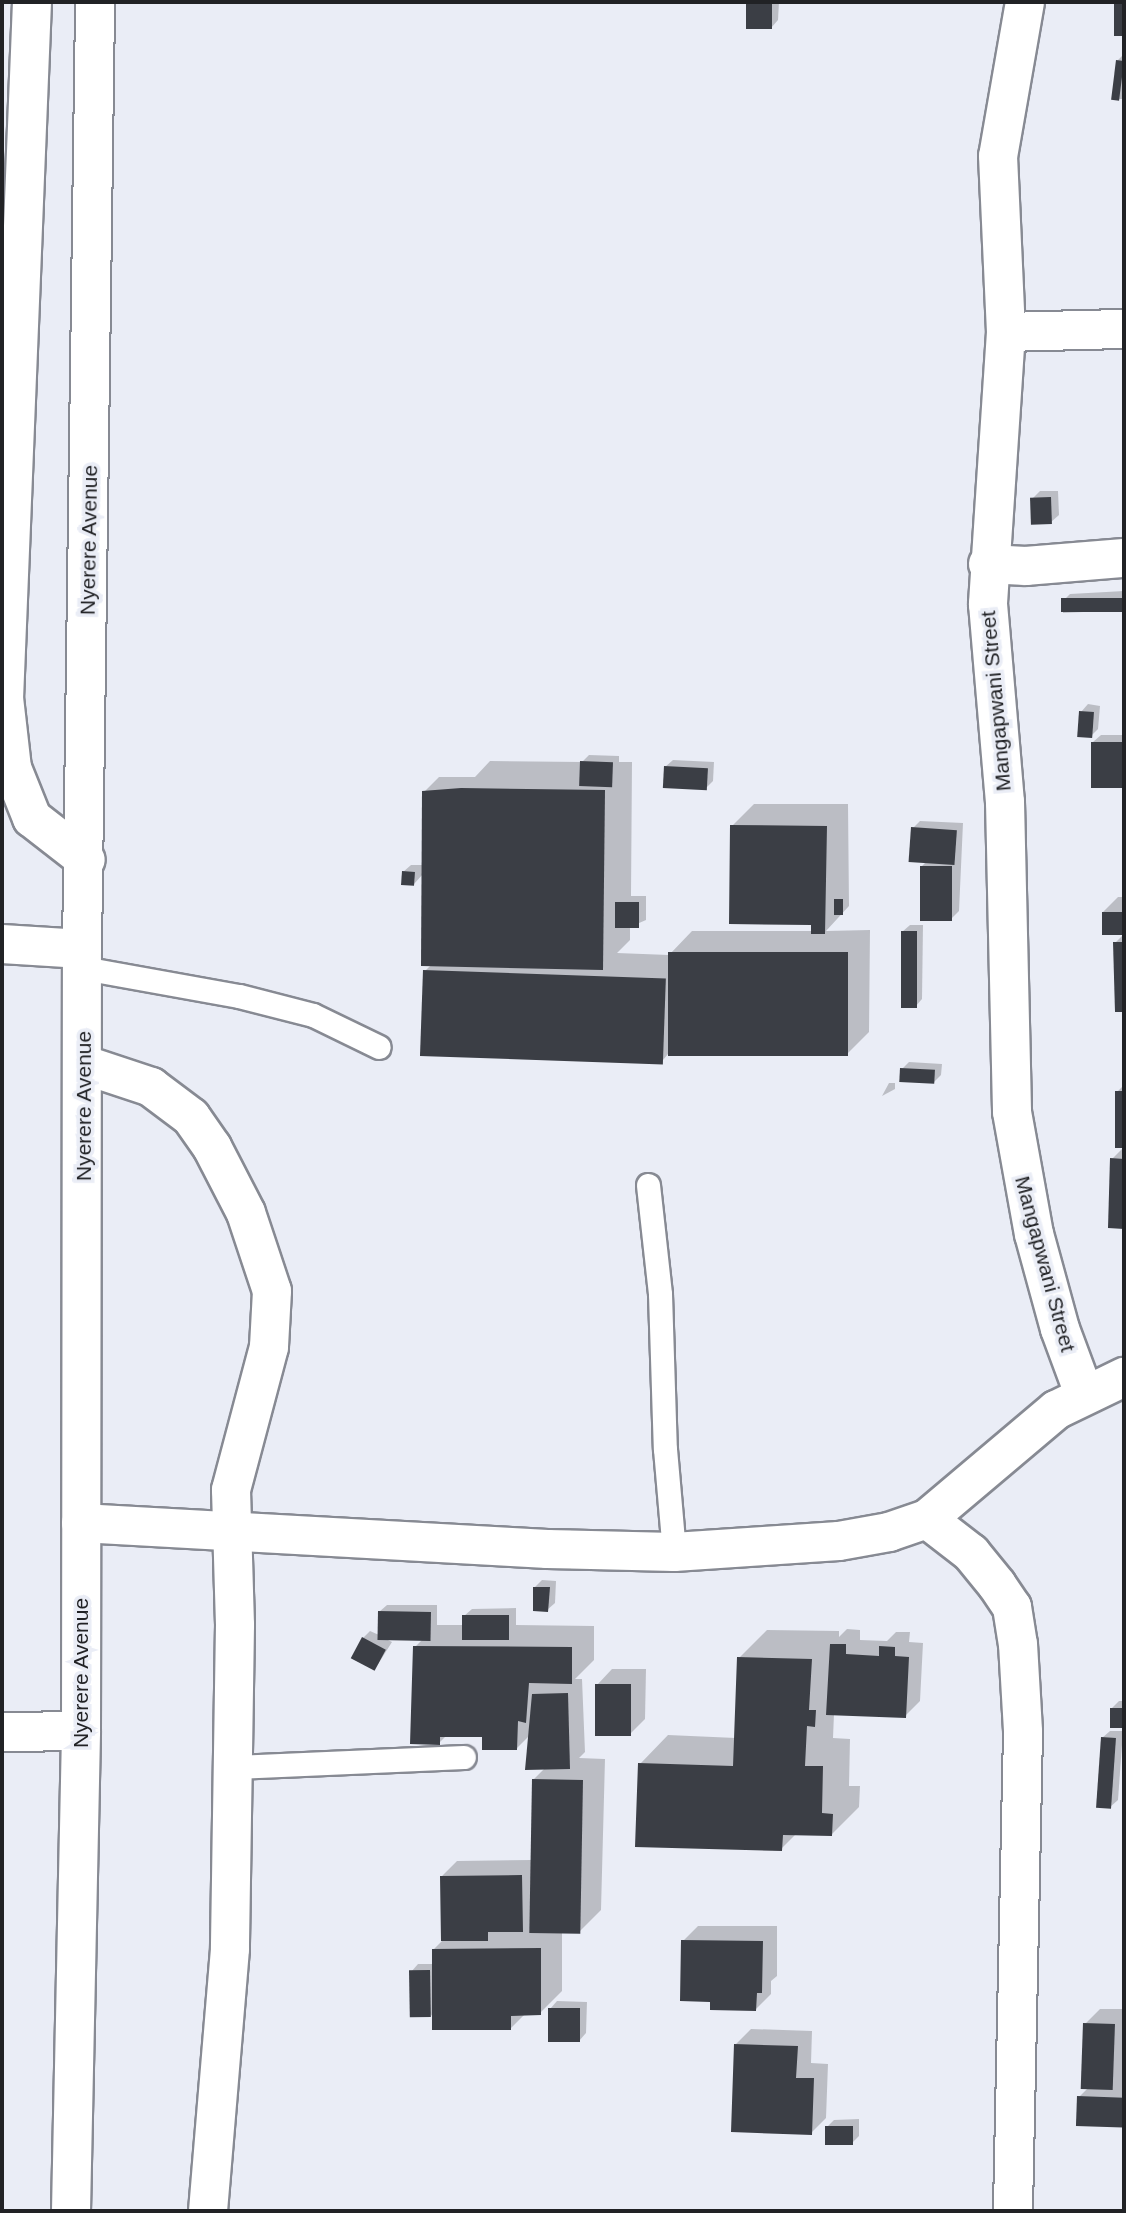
<!DOCTYPE html>
<html>
<head>
<meta charset="utf-8">
<style>
  body { margin:0 }
  #map { position:relative; width:1126px; height:2213px; overflow:hidden; background:#eaedf6; font-family:Arial,sans-serif }
  div>[style] { position:absolute }
  .shadow>* { inset:0; background:#0003 }
  .building>* { inset:0; background:#3b3e45; transform-origin:0 0 }
  .roads { filter:drop-shadow(2px 0 #878a93) drop-shadow(-2px 0 #878a93) drop-shadow(0 2px #878a93) drop-shadow(0 -2px #878a93) }
  .service>* { height:23px; margin:-11.5px; padding:0 11.5px; transform-origin:11.5px; border-radius:11.5px; background:#fff }
  .minor>* { height:38px; margin:-19px; padding:0 19px; transform-origin:19px; border-radius:19px; background:#fff }
  .tertiary>* { height:38px; margin:-19px; padding:0 19px; transform-origin:19px; border-radius:19px; background:#fff }
  span { translate:-50% -50%; white-space:nowrap; text-align:center; line-height:1.15; -webkit-text-stroke:7px #eaedf6; paint-order:stroke }
  .street-label { font-size:21px; color:#212225 }
  .frame { position:absolute; inset:0; border:4px solid #212225; pointer-events:none }
</style>
</head>
<body>
<div id="map">
  <div class="shadow">
    <div style="clip-path:polygon(748px 2px,779px 2px,778px 20px,771px 28px,747px 27px)"></div>
    <div style="clip-path:polygon(1124px 54px,1124px 99px,1117px 99px,1117px 61px)"></div>
    <div style="clip-path:polygon(1040px 491px,1058px 491px,1059px 515px,1051px 522px,1032px 499px)"></div>
    <div style="clip-path:polygon(1124px 591px,1124px 610px,1063px 613px,1062px 602px,1070px 594px)"></div>
    <div style="clip-path:polygon(1088px 704px,1100px 706px,1098px 729px,1091px 736px,1081px 712px)"></div>
    <div style="clip-path:polygon(1101px 735px,1124px 735px,1121px 786px,1093px 742px)"></div>
    <div style="clip-path:polygon(589px 755px,619px 756px,619px 762px,632px 762px,631px 896px,646px 896px,646px 920px,630px 927px,630px 940px,617px 953px,669px 955px,692px 931px,813px 931px,813px 923px,732px 826px,754px 804px,848px 804px,849px 906px,826px 931px,870px 930px,869px 1032px,847px 1054px,668px 1054px,663px 1060px,425px 971px,432px 964px,423px 874px,414px 884px,403px 872px,411px 865px,423px 865px,424px 792px,439px 777px,475px 777px,490px 761px,582px 762px)"></div>
    <div style="clip-path:polygon(673px 760px,714px 762px,713px 781px,706px 788px,665px 767px)"></div>
    <div style="clip-path:polygon(920px 821px,963px 823px,959px 911px,951px 919px,921px 867px,926px 862px,913px 828px)"></div>
    <div style="clip-path:polygon(1118px 897px,1124px 897px,1124px 934px,1103px 933px,1103px 912px)"></div>
    <div style="clip-path:polygon(910px 925px,923px 925px,922px 999px,915px 1007px,902px 932px)"></div>
    <div style="clip-path:polygon(1124px 934px,1124px 1010px,1117px 1010px,1115px 943px)"></div>
    <div style="clip-path:polygon(909px 1062px,942px 1064px,941px 1075px,934px 1082px,902px 1069px)"></div>
    <div style="clip-path:polygon(889px 1083px,895px 1083px,895px 1089px,882px 1096px)"></div>
    <div style="clip-path:polygon(1124px 1085px,1124px 1146px,1115px 1146px,1117px 1092px)"></div>
    <div style="clip-path:polygon(1124px 1147px,1124px 1227px,1110px 1227px,1112px 1159px)"></div>
    <div style="clip-path:polygon(542px 1580px,556px 1581px,555px 1603px,547px 1610px,535px 1587px)"></div>
    <div style="clip-path:polygon(387px 1605px,437px 1605px,437px 1625px,464px 1625px,464px 1616px,472px 1609px,516px 1608px,516px 1625px,594px 1626px,594px 1660px,575px 1679px,582px 1679px,585px 1752px,579px 1758px,605px 1759px,601px 1910px,579px 1932px,562px 1932px,562px 1991px,540px 2013px,525px 2014px,511px 2028px,434px 2012px,431px 2016px,411px 1972px,418px 1964px,434px 1964px,434px 1949px,442px 1941px,442px 1876px,457px 1861px,531px 1860px,533px 1780px,545px 1768px,530px 1735px,517px 1748px,484px 1736px,447px 1735px,439px 1743px,415px 1647px,423px 1639px,384px 1638px,392px 1642px,375px 1669px,363px 1638px,370px 1631px,379px 1635px,379px 1612px)"></div>
    <div style="clip-path:polygon(847px 1629px,860px 1630px,860px 1640px,887px 1641px,896px 1632px,910px 1632px,909px 1642px,923px 1643px,920px 1701px,905px 1716px,834px 1714px,833px 1738px,850px 1739px,849px 1786px,860px 1786px,859px 1807px,831px 1835px,797px 1833px,781px 1849px,640px 1764px,668px 1735px,736px 1738px,739px 1658px,767px 1630px,839px 1631px,839px 1637px)"></div>
    <div style="clip-path:polygon(612px 1669px,646px 1669px,645px 1719px,630px 1734px,597px 1685px)"></div>
    <div style="clip-path:polygon(1119px 1701px,1124px 1701px,1124px 1727px,1111px 1726px,1112px 1708px)"></div>
    <div style="clip-path:polygon(1110px 1731px,1123px 1731px,1118px 1800px,1110px 1807px,1102px 1738px)"></div>
    <div style="clip-path:polygon(698px 1926px,777px 1926px,777px 1976px,771px 1981px,771px 1994px,756px 2009px,711px 2000px,683px 1941px)"></div>
    <div style="clip-path:polygon(557px 2001px,587px 2002px,586px 2033px,579px 2041px,550px 2009px)"></div>
    <div style="clip-path:polygon(1100px 2009px,1124px 2009px,1124px 2126px,1078px 2124px,1079px 2097px,1088px 2088px,1085px 2024px)"></div>
    <div style="clip-path:polygon(751px 2029px,812px 2031px,811px 2063px,828px 2064px,826px 2118px,811px 2133px,736px 2044px)"></div>
    <div style="clip-path:polygon(859px 2119px,859px 2136px,852px 2143px,827px 2127px,834px 2120px)"></div>
  </div>
  <div class="building">
    <div style="left:746px;top:2px;width:26px;height:27px"></div>
    <div style="left:1114px;top:2px;width:10px;height:34px"></div>
    <div style="left:1116px;top:60px;width:8px;height:40px;rotate:7deg"></div>
    <div style="left:1051px;top:497px;width:27px;height:21px;rotate:88deg"></div>
    <div style="left:1124px;top:598px;width:14px;height:63px;rotate:90deg"></div>
    <div style="left:1079px;top:711px;width:15px;height:26px;rotate:4deg"></div>
    <div style="left:1091px;top:742px;width:32px;height:46px"></div>
    <div style="left:580px;top:761px;width:33px;height:25px;rotate:2deg"></div>
    <div style="left:664px;top:766px;width:44px;height:22px;rotate:3deg"></div>
    <div style="clip-path:polygon(461px 788px,605px 790px,603px 970px,421px 966px,422px 791px)"></div>
    <div style="clip-path:polygon(730px 825px,827px 826px,825px 934px,811px 934px,811px 925px,729px 924px)"></div>
    <div style="left:911px;top:827px;width:46px;height:35px;rotate:4deg"></div>
    <div style="left:920px;top:866px;width:32px;height:55px"></div>
    <div style="left:402px;top:871px;width:13px;height:14px;rotate:4deg"></div>
    <div style="left:834px;top:899px;width:9px;height:16px"></div>
    <div style="left:615px;top:902px;width:24px;height:26px"></div>
    <div style="left:1102px;top:912px;width:22px;height:23px"></div>
    <div style="left:901px;top:931px;width:16px;height:77px"></div>
    <div style="clip-path:polygon(1113px 942px,1124px 942px,1124px 1012px,1115px 1012px)"></div>
    <div style="left:668px;top:952px;width:180px;height:104px"></div>
    <div style="left:423px;top:970px;width:243px;height:86px;rotate:2deg"></div>
    <div style="left:900px;top:1068px;width:35px;height:14px;rotate:3deg"></div>
    <div style="left:1115px;top:1091px;width:9px;height:57px"></div>
    <div style="clip-path:polygon(1110px 1158px,1124px 1159px,1124px 1229px,1108px 1228px)"></div>
    <div style="clip-path:polygon(533px 1587px,550px 1587px,548px 1612px,533px 1611px)"></div>
    <div style="left:378px;top:1611px;width:53px;height:29px;rotate:1deg"></div>
    <div style="left:462px;top:1615px;width:47px;height:25px"></div>
    <div style="left:362px;top:1637px;width:27px;height:24px;rotate:28deg"></div>
    <div style="clip-path:polygon(830px 1644px,846px 1644px,846px 1654px,879px 1656px,879px 1646px,895px 1647px,895px 1656px,909px 1657px,906px 1718px,826px 1715px)"></div>
    <div style="clip-path:polygon(413px 1646px,572px 1647px,572px 1684px,529px 1683px,526px 1723px,518px 1721px,517px 1750px,482px 1750px,482px 1737px,440px 1737px,440px 1745px,410px 1744px)"></div>
    <div style="clip-path:polygon(737px 1657px,812px 1659px,809px 1710px,816px 1710px,815px 1727px,807px 1726px,805px 1766px,823px 1766px,822px 1813px,833px 1814px,832px 1836px,783px 1835px,782px 1851px,635px 1847px,638px 1763px,733px 1766px)"></div>
    <div style="left:595px;top:1684px;width:36px;height:52px"></div>
    <div style="clip-path:polygon(568px 1693px,570px 1769px,525px 1770px,532px 1694px)"></div>
    <div style="left:1110px;top:1708px;width:14px;height:20px"></div>
    <div style="left:1101px;top:1737px;width:15px;height:71px;rotate:4deg"></div>
    <div style="left:532px;top:1779px;width:51px;height:154px;rotate:1deg"></div>
    <div style="clip-path:polygon(522px 1875px,523px 1932px,488px 1932px,488px 1941px,441px 1941px,440px 1876px)"></div>
    <div style="clip-path:polygon(681px 1940px,763px 1941px,762px 1993px,757px 1993px,756px 2011px,710px 2010px,710px 2002px,680px 2001px)"></div>
    <div style="clip-path:polygon(541px 1948px,541px 2015px,511px 2016px,511px 2030px,432px 2030px,432px 1949px)"></div>
    <div style="left:430px;top:1970px;width:47px;height:21px;rotate:89deg"></div>
    <div style="left:548px;top:2008px;width:32px;height:34px"></div>
    <div style="left:1083px;top:2023px;width:32px;height:66px;rotate:2deg"></div>
    <div style="clip-path:polygon(734px 2044px,798px 2046px,796px 2078px,814px 2078px,812px 2135px,731px 2132px)"></div>
    <div style="left:1077px;top:2096px;width:47px;height:30px;rotate:2deg"></div>
    <div style="left:853px;top:2126px;width:19px;height:28px;rotate:90deg"></div>
  </div>
  <div class="roads">
    <div class="service">
      <div style="left:83px;top:968px;width:158px;rotate:10.2deg"></div>
      <div style="left:239px;top:996px;width:76px;rotate:14.4deg"></div>
      <div style="left:313px;top:1015px;width:73px;rotate:25.9deg"></div>
      <div style="left:648px;top:1185px;width:110px;rotate:83.7deg"></div>
      <div style="left:660px;top:1294px;width:155px;rotate:88.2deg"></div>
      <div style="left:665px;top:1449px;width:103px;rotate:85deg"></div>
      <div style="left:235px;top:1767px;width:229px;rotate:-2.5deg"></div>
    </div>
    <div class="minor">
      <div style="left:32px;top:2px;width:697px;rotate:92.3deg"></div>
      <div style="left:4px;top:698px;width:70px;rotate:83.5deg"></div>
      <div style="left:12px;top:768px;width:54px;rotate:68.2deg"></div>
      <div style="left:32px;top:818px;width:68px;rotate:37.9deg"></div>
      <div style="left:1025px;top:2px;width:156px;rotate:99.9deg"></div>
      <div style="left:998px;top:156px;width:176px;rotate:87.4deg"></div>
      <div style="left:1006px;top:332px;width:273px;rotate:93.8deg"></div>
      <div style="left:988px;top:604px;width:199px;rotate:85.1deg"></div>
      <div style="left:1005px;top:802px;width:310px;rotate:88.7deg"></div>
      <div style="left:1012px;top:1112px;width:124px;rotate:79.8deg"></div>
      <div style="left:1034px;top:1234px;width:98px;rotate:74.7deg"></div>
      <div style="left:1060px;top:1329px;width:69px;rotate:69.7deg"></div>
      <div style="left:1006px;top:332px;width:118px;rotate:-1.5deg"></div>
      <div style="left:988px;top:564px;width:38px;rotate:3deg"></div>
      <div style="left:1026px;top:566px;width:98px;rotate:-4.7deg"></div>
      <div style="left:2px;top:944px;width:80px;rotate:3.6deg"></div>
      <div style="left:85px;top:1065px;width:70px;rotate:18.4deg"></div>
      <div style="left:151px;top:1087px;width:50px;rotate:36.9deg"></div>
      <div style="left:191px;top:1117px;width:37px;rotate:55deg"></div>
      <div style="left:212px;top:1147px;width:74px;rotate:62.7deg"></div>
      <div style="left:246px;top:1213px;width:82px;rotate:71.6deg"></div>
      <div style="left:272px;top:1291px;width:56px;rotate:93.1deg"></div>
      <div style="left:269px;top:1347px;width:148px;rotate:104.9deg"></div>
      <div style="left:231px;top:1490px;width:135px;rotate:88.3deg"></div>
      <div style="left:235px;top:1625px;width:324px;rotate:90.9deg"></div>
      <div style="left:230px;top:1949px;width:263px;rotate:94.8deg"></div>
      <div style="left:927px;top:1519px;width:56px;rotate:37.7deg"></div>
      <div style="left:971px;top:1553px;width:41px;rotate:50.9deg"></div>
      <div style="left:997px;top:1585px;width:27px;rotate:56deg"></div>
      <div style="left:1012px;top:1607px;width:37px;rotate:81deg"></div>
      <div style="left:1018px;top:1644px;width:88px;rotate:86.7deg"></div>
      <div style="left:1023px;top:1732px;width:479px;rotate:91.2deg"></div>
      <div style="left:81px;top:1523px;width:467px;rotate:3.2deg"></div>
      <div style="left:547px;top:1549px;width:127px;rotate:1.4deg"></div>
      <div style="left:674px;top:1552px;width:165px;rotate:-3.8deg"></div>
      <div style="left:839px;top:1541px;width:51px;rotate:-10.2deg"></div>
      <div style="left:889px;top:1532px;width:40px;rotate:-18.9deg"></div>
      <div style="left:927px;top:1519px;width:169px;rotate:-40.2deg"></div>
      <div style="left:1056px;top:1410px;width:76px;rotate:-25.9deg"></div>
      <div style="left:2px;top:1732px;width:79px;rotate:-0.7deg"></div>
    </div>
    <div class="tertiary">
      <div style="left:71px;top:2211px;width:480px;rotate:-88.8deg"></div>
      <div style="left:81px;top:1731px;width:782px;rotate:-89.93deg"></div>
      <div style="left:82px;top:949px;width:947px;rotate:-89.21deg"></div>
    </div>
  </div>
  <div class="street-label">
    <span style="left:89px;top:540px;rotate:-89deg">Nyerere Avenue</span>
    <span style="left:996px;top:701px;rotate:-95deg">Mangapwani Street</span>
    <span style="left:84px;top:1106px;rotate:-90deg">Nyerere Avenue</span>
    <span style="left:1045px;top:1264px;rotate:75deg">Mangapwani Street</span>
    <span style="left:81px;top:1673px;rotate:-90deg">Nyerere Avenue</span>
  </div>
  <div class="frame"></div>
</div>
</body>
</html>
